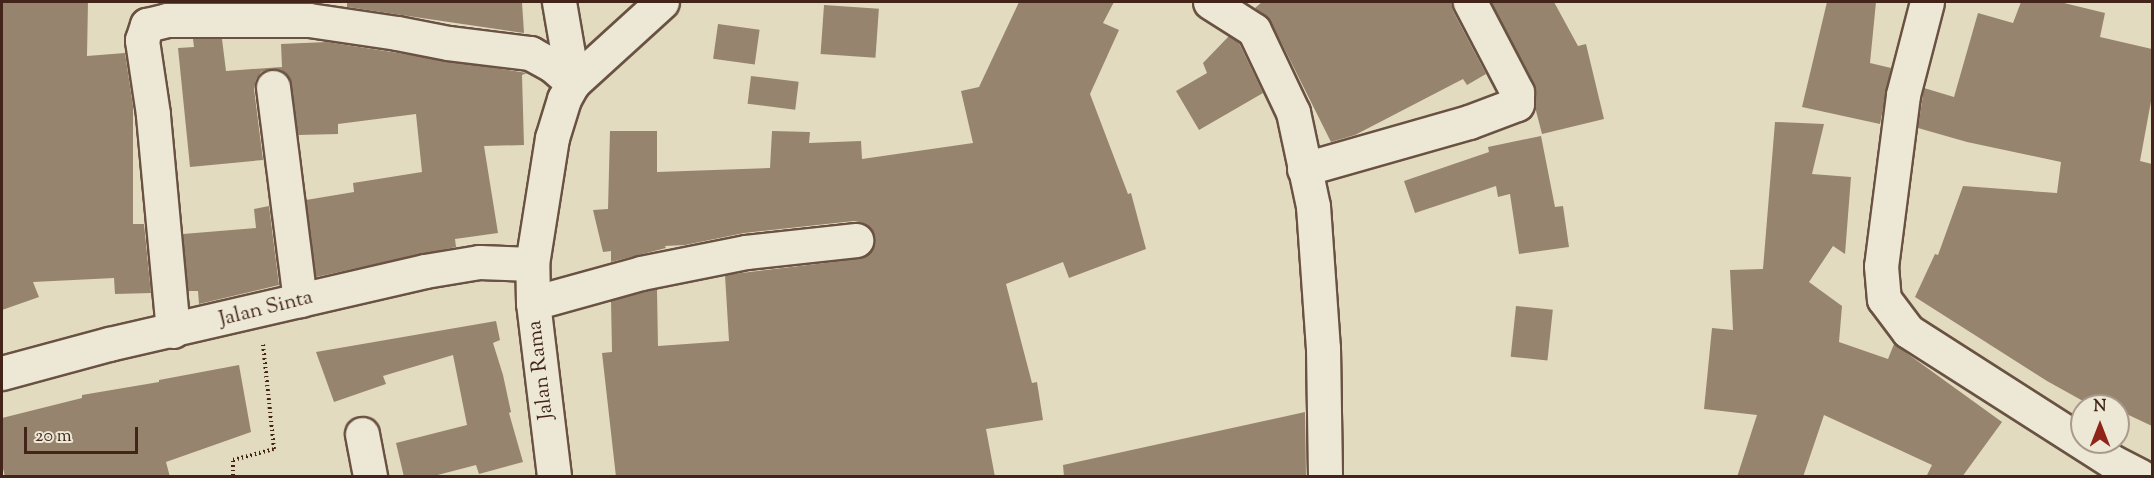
<!DOCTYPE html>
<html>
<head>
<meta charset="utf-8">
<style>
  body { margin:0 }
  #map { position:relative; width:2154px; height:478px; overflow:hidden; background:#e3dbc0; font-family:"Sorts Mill Goudy",serif }
  div>[style] { position:absolute }
  .building>* { inset:0; background:#96846f; transform-origin:0 0 }
  .path>* { height:4px; margin-top:-2px; transform-origin:0; background:repeating-linear-gradient(90deg,#422518 0 1.5px,transparent 0 4.5px) }
  .roads { filter:drop-shadow(2px 0 #6a5242) drop-shadow(-2px 0 #6a5242) drop-shadow(0 2px #6a5242) drop-shadow(0 -2px #6a5242) }
  .minor>* { height:33px; margin:-16.5px; padding:0 16.5px; transform-origin:16.5px; border-radius:16.5px; background:#ede8d6 }
  span { translate:-50% -50%; white-space:nowrap; text-align:center; line-height:1.15; -webkit-text-stroke:4.5px #ede8d6; paint-order:stroke }
  .street-label { font-size:21px; color:#422518 }
  .frame { position:absolute; inset:0; border:3px solid #422518; pointer-events:none }
  .north { position:absolute; left:2070px; top:394px; width:60px; height:60px; box-sizing:border-box; background:#ede8d6; border:2px solid #a99a8a; border-radius:50%; rotate:0deg; font-size:16px; font-weight:700; line-height:24px; text-align:center; color:#422518 }
  .north::after { content:''; display:block; margin:auto; width:21px; height:27px; background:#8f2418; clip-path:polygon(50% 0,100% 100%,50% 72%,0 100%) }
  .scale { position:absolute; left:24px; top:427px; width:114px; height:27px; box-sizing:border-box; border:3px solid #422518; border-top:0; padding-left:8px; font-size:18px; line-height:21px; white-space:nowrap; color:#422518; -webkit-text-stroke:4px #ede8d6; paint-order:stroke }
</style>
</head>
<body>
<div id="map">
  <div class="building">
    <div style="clip-path:polygon(2px 2px,88px 2px,87px 56px,125px 53px,133px 106px,133px 224px,144px 224px,151px 293px,115px 294px,114px 278px,33px 282px,39px 297px,2px 310px)"></div>
    <div style="clip-path:polygon(347px 2px,522px 2px,524px 33px,347px 7px)"></div>
    <div style="clip-path:polygon(1019px 2px,1114px 2px,1103px 23px,1119px 30px,1090px 94px,1128px 194px,1131px 193px,1146px 249px,1069px 278px,1063px 262px,1006px 284px,1032px 383px,1037px 382px,1043px 420px,986px 429px,995px 477px,616px 477px,602px 353px,612px 352px,611px 301px,657px 289px,658px 346px,729px 341px,725px 275px,858px 259px,868px 255px,873px 247px,875px 239px,871px 228px,863px 223px,854px 221px,744px 233px,685px 245px,665px 246px,666px 248px,611px 262px,611px 251px,603px 252px,593px 210px,608px 209px,610px 131px,657px 131px,657px 172px,770px 168px,772px 131px,810px 132px,809px 143px,861px 141px,862px 159px,973px 143px,961px 91px,979px 87px)"></div>
    <div style="clip-path:polygon(1262px 2px,1451px 2px,1453px 11px,1486px 74px,1467px 85px,1463px 79px,1355px 135px,1331px 142px,1271px 22px,1255px 8px)"></div>
    <div style="clip-path:polygon(1491px 2px,1554px 2px,1578px 46px,1586px 44px,1604px 119px,1542px 134px,1535px 107px,1534px 84px)"></div>
    <div style="clip-path:polygon(1827px 2px,1876px 2px,1870px 63px,1891px 68px,1880px 124px,1802px 107px)"></div>
    <div style="clip-path:polygon(2021px 2px,2060px 2px,2105px 13px,2100px 37px,2152px 49px,2152px 96px,2140px 161px,2152px 164px,2152px 426px,2118px 410px,2118px 406px,2092px 406px,2047px 381px,1915px 297px,1935px 254px,1938px 255px,1963px 186px,2057px 193px,2061px 162px,1967px 142px,1918px 128px,1924px 88px,1954px 97px,1978px 13px,2013px 23px)"></div>
    <div style="left:824px;top:5px;width:55px;height:49px;rotate:4deg"></div>
    <div style="left:718px;top:24px;width:42px;height:35px;rotate:8deg"></div>
    <div style="clip-path:polygon(1229px 36px,1239px 43px,1263px 93px,1199px 130px,1176px 91px,1207px 73px,1203px 63px)"></div>
    <div style="clip-path:polygon(193px 39px,222px 39px,226px 71px,282px 67px,281px 44px,327px 42px,527px 73px,522px 75px,524px 145px,484px 146px,498px 233px,455px 239px,456px 247px,316px 277px,306px 200px,354px 192px,353px 183px,422px 172px,416px 114px,338px 124px,338px 134px,298px 135px,288px 76px,281px 70px,270px 69px,261px 72px,256px 79px,254px 89px,263px 160px,190px 167px,178px 48px,194px 47px)"></div>
    <div style="left:751px;top:76px;width:48px;height:28px;rotate:7deg"></div>
    <div style="clip-path:polygon(1775px 122px,1824px 124px,1812px 174px,1851px 177px,1845px 254px,1833px 246px,1809px 282px,1842px 306px,1839px 342px,1888px 359px,1894px 344px,2002px 422px,1962px 477px,1926px 477px,1932px 465px,1824px 415px,1803px 477px,1737px 477px,1757px 415px,1704px 409px,1712px 328px,1733px 330px,1730px 270px,1763px 269px)"></div>
    <div style="clip-path:polygon(1541px 136px,1555px 207px,1563px 206px,1569px 247px,1519px 254px,1510px 194px,1498px 197px,1496px 186px,1415px 213px,1404px 181px,1489px 152px,1488px 147px)"></div>
    <div style="clip-path:polygon(269px 206px,279px 285px,199px 304px,198px 291px,188px 291px,183px 234px,256px 228px,254px 209px)"></div>
    <div style="left:1516px;top:306px;width:37px;height:51px;rotate:6deg"></div>
    <div style="clip-path:polygon(496px 321px,500px 340px,493px 343px,503px 375px,511px 412px,509px 413px,523px 462px,479px 474px,476px 465px,430px 477px,404px 477px,396px 443px,467px 425px,453px 355px,383px 376px,386px 384px,334px 402px,316px 352px)"></div>
    <div style="clip-path:polygon(239px 365px,251px 432px,166px 462px,170px 477px,5px 477px,2px 464px,2px 418px,82px 398px,82px 395px,159px 382px,159px 380px)"></div>
    <div style="clip-path:polygon(1305px 412px,1306px 477px,1064px 477px,1063px 465px)"></div>
  </div>
  <div class="path">
    <div style="left:233px;top:476px;width:16px;rotate:-90deg"></div>
    <div style="left:233px;top:460px;width:42px;rotate:-15deg"></div>
    <div style="left:274px;top:449px;width:105px;rotate:-96deg"></div>
  </div>
  <div class="roads">
    <div class="minor">
      <div style="left:559px;top:2px;width:82px;rotate:80.2deg"></div>
      <div style="left:1210px;top:2px;width:52px;rotate:32.5deg"></div>
      <div style="left:1254px;top:30px;width:91px;rotate:64.6deg"></div>
      <div style="left:1293px;top:112px;width:96px;rotate:78deg"></div>
      <div style="left:1313px;top:206px;width:142px;rotate:86deg"></div>
      <div style="left:1323px;top:348px;width:128px;rotate:89.1deg"></div>
      <div style="left:1927px;top:2px;width:96px;rotate:104.5deg"></div>
      <div style="left:1903px;top:95px;width:172px;rotate:97.3deg"></div>
      <div style="left:1881px;top:266px;width:33px;rotate:85deg"></div>
      <div style="left:1884px;top:299px;width:40px;rotate:53deg"></div>
      <div style="left:1908px;top:331px;width:243px;rotate:32.6deg"></div>
      <div style="left:2113px;top:462px;width:30px;rotate:27deg"></div>
      <div style="left:273px;top:87px;width:215px;rotate:82.8deg"></div>
      <div style="left:1304px;top:169px;width:172px;rotate:-15.9deg"></div>
      <div style="left:1469px;top:122px;width:51px;rotate:-20.6deg"></div>
      <div style="left:1517px;top:104px;width:12px;rotate:-90deg"></div>
      <div style="left:1517px;top:92px;width:102px;rotate:-117.6deg"></div>
      <div style="left:533px;top:303px;width:112px;rotate:-15.5deg"></div>
      <div style="left:641px;top:273px;width:107px;rotate:-11.3deg"></div>
      <div style="left:746px;top:252px;width:111px;rotate:-6.2deg"></div>
      <div style="left:173px;top:331px;width:218px;rotate:-95.3deg"></div>
      <div style="left:153px;top:114px;width:75px;rotate:-98.5deg"></div>
      <div style="left:142px;top:40px;width:16px;rotate:-72deg"></div>
      <div style="left:147px;top:25px;width:21px;rotate:-14deg"></div>
      <div style="left:167px;top:20px;width:142px"></div>
      <div style="left:309px;top:20px;width:89px;rotate:8.4deg"></div>
      <div style="left:397px;top:33px;width:52px;rotate:11.1deg"></div>
      <div style="left:448px;top:43px;width:83px;rotate:7deg"></div>
      <div style="left:530px;top:53px;width:25px;rotate:29deg"></div>
      <div style="left:552px;top:65px;width:28px;rotate:41deg"></div>
      <div style="left:2px;top:373px;width:111px;rotate:-15.2deg"></div>
      <div style="left:109px;top:344px;width:324px;rotate:-13deg"></div>
      <div style="left:425px;top:271px;width:55px;rotate:-9.5deg"></div>
      <div style="left:479px;top:262px;width:53px;rotate:2.2deg"></div>
      <div style="left:362px;top:434px;width:43px;rotate:79.2deg"></div>
      <div style="left:554px;top:476px;width:174px;rotate:-96.9deg"></div>
      <div style="left:533px;top:303px;width:39px;rotate:-91deg"></div>
      <div style="left:532px;top:264px;width:128px;rotate:-81deg"></div>
      <div style="left:552px;top:138px;width:41px;rotate:-72.9deg"></div>
      <div style="left:564px;top:99px;width:18px;rotate:-61deg"></div>
      <div style="left:573px;top:83px;width:120px;rotate:-42.3deg"></div>
    </div>
  </div>
  <div class="street-label">
    <span style="left:266px;top:309px;rotate:-14deg">Jalan Sinta</span>
    <span style="left:541px;top:370px;rotate:-97deg">Jalan Rama</span>
  </div>
  <div class="frame"></div>
  <div class="north">N</div>
  <div class="scale">20 m</div>
</div>
</body>
</html>
